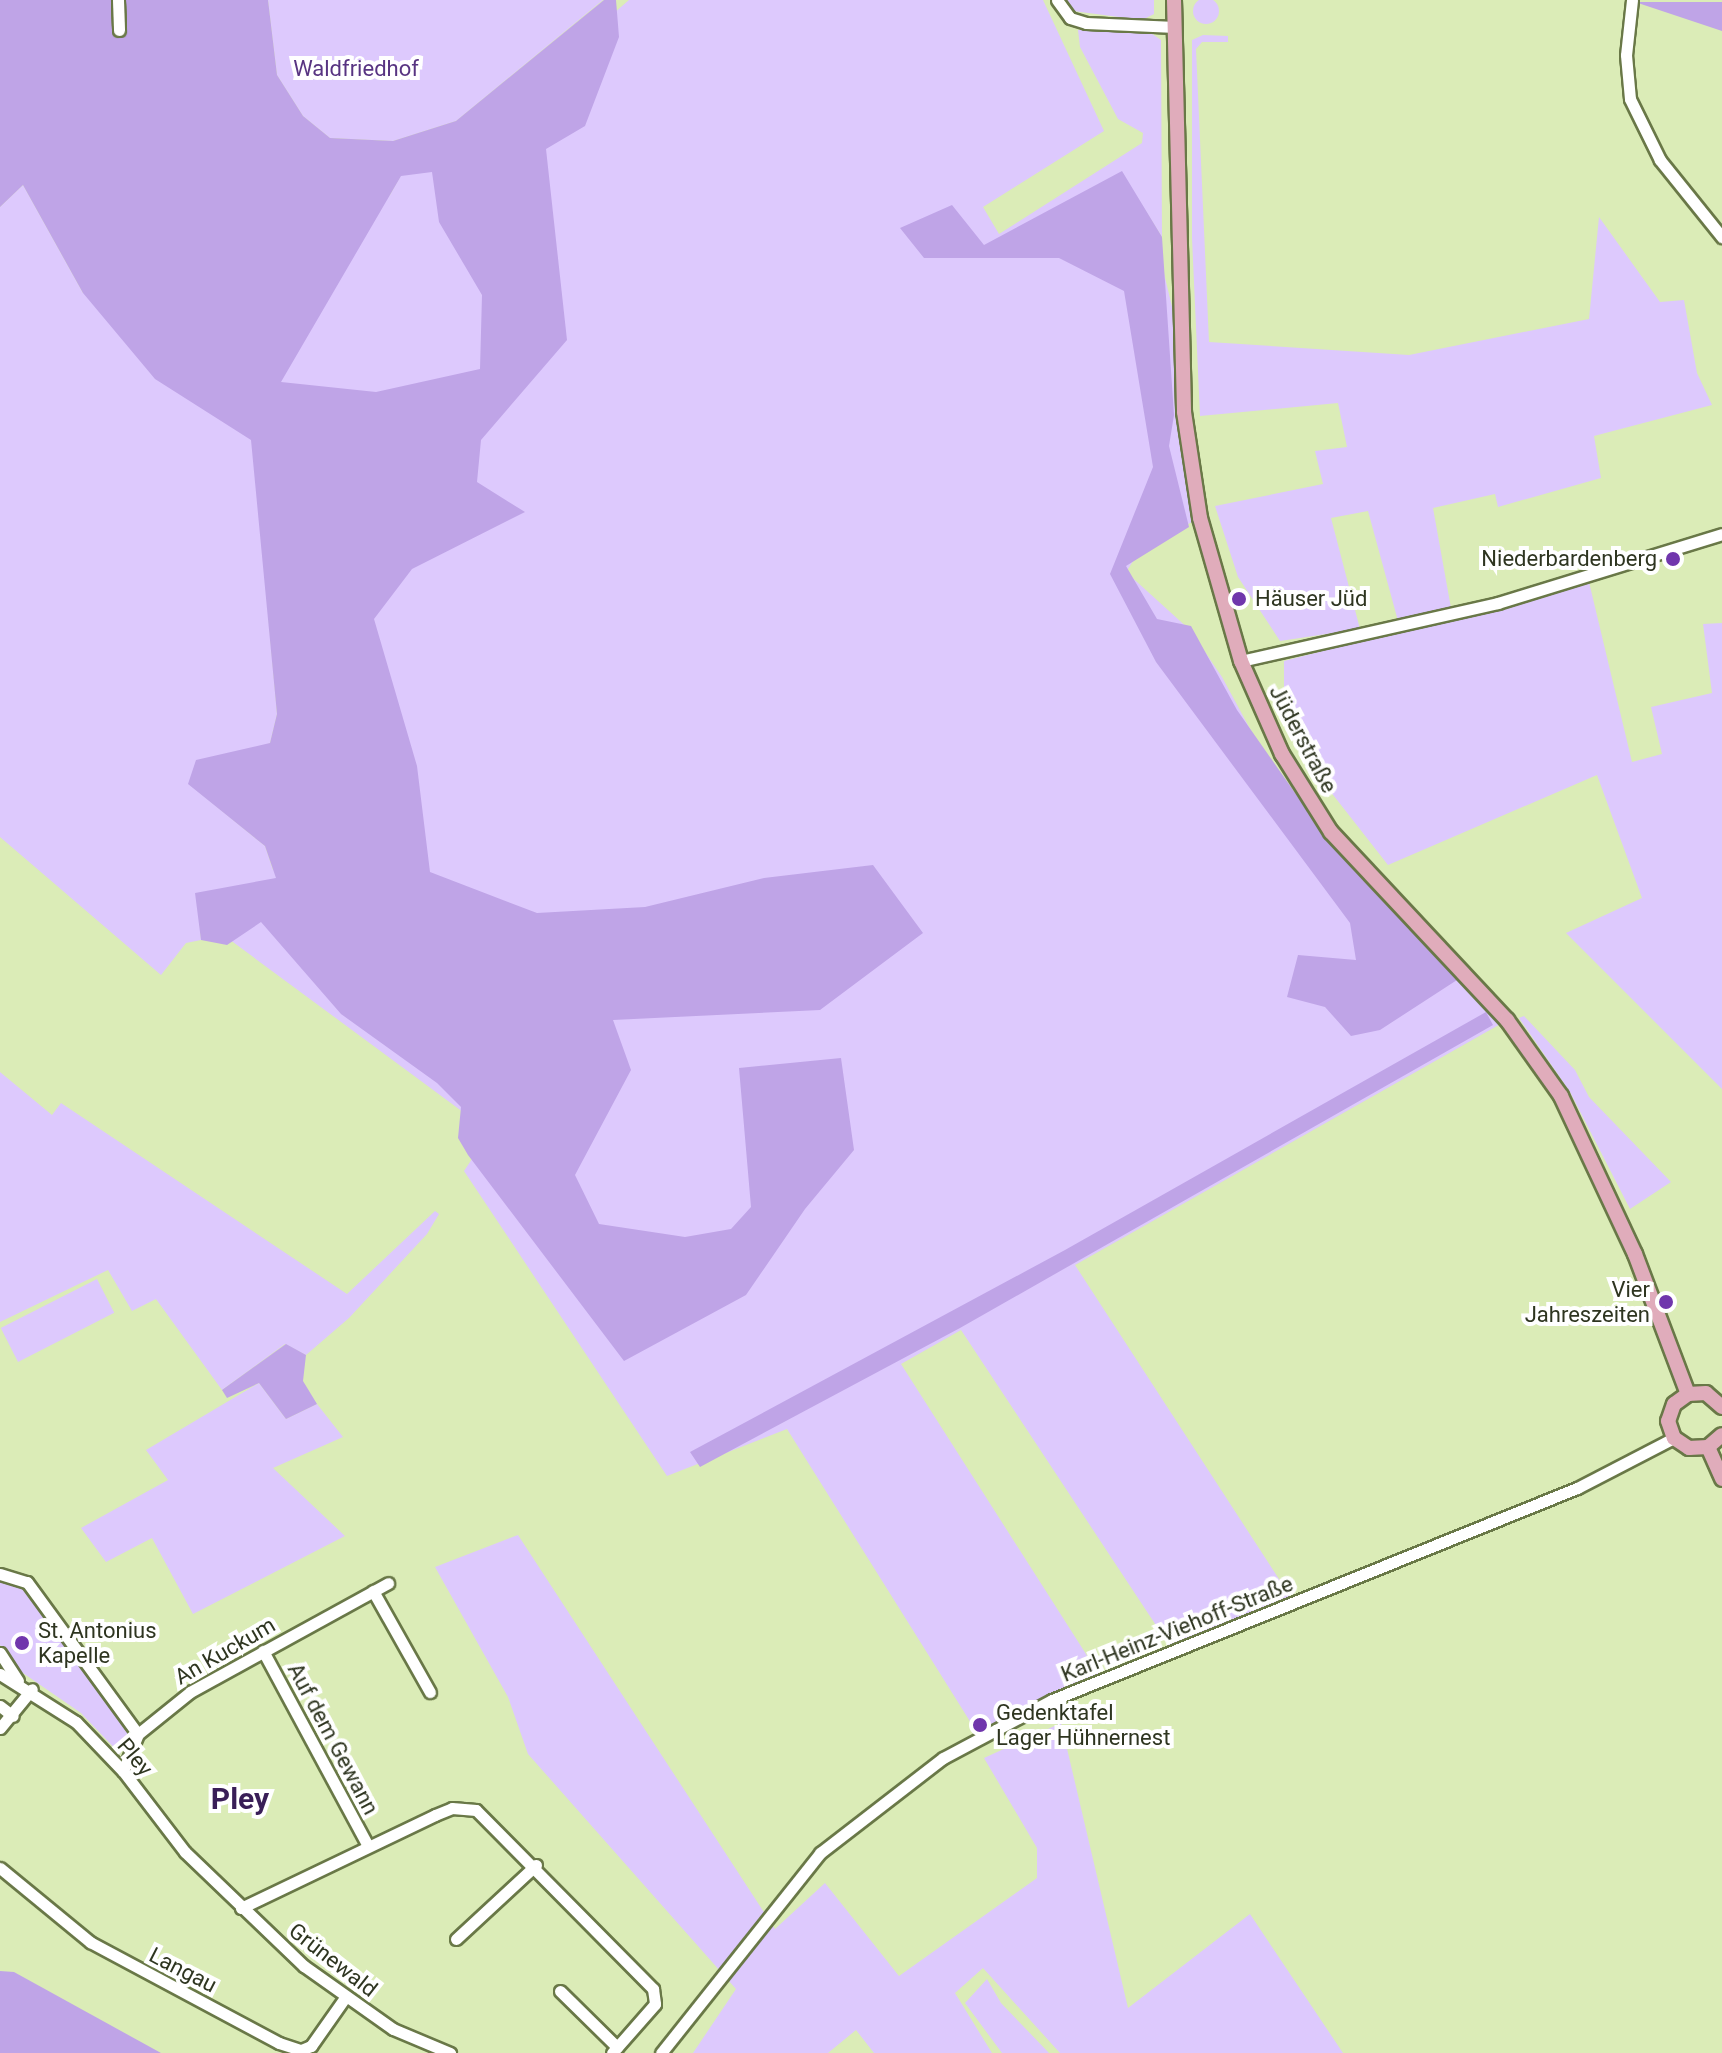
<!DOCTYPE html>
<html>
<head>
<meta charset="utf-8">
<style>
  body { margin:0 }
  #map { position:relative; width:1722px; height:2053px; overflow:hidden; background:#dbecb7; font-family:Roboto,sans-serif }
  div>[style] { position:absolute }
  .green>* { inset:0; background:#ddc9fd; transform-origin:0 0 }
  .round { border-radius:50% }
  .forest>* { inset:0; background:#bfa4e7 }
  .roads { filter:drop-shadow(2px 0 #697847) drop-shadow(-2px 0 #697847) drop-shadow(0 2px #697847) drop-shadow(0 -2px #697847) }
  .minor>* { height:11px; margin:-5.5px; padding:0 5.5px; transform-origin:5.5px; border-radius:5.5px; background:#fff }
  .major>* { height:14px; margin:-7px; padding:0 7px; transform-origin:7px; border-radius:7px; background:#e0acbb }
  .dots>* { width:22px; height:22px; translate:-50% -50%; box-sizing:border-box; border:4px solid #fff; border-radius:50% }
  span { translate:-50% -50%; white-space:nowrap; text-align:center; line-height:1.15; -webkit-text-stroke:8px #fff; paint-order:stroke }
  .park-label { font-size:22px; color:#583482 }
  .poi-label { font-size:22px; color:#2e3520 }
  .right { translate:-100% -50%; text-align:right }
  .left { translate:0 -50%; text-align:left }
  .street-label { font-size:22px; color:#2e3520 }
  .district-label { font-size:30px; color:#391e57; font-weight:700 }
</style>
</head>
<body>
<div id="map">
  <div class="green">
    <div class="round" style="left:1193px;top:-2px;width:26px;height:26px"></div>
    <div style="clip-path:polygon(268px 0,603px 0,456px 121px,393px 141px,330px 138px,303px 116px,277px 75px)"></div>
    <div style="clip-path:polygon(evenodd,629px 0,1043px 0,1104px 131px,983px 207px,999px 234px,1142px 143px,1143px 133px,1118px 119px,1080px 47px,1078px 30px,1148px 31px,1161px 40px,1162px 237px,1132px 189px,1161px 261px,1174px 315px,1192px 522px,1141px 549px,1126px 572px,1190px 630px,1222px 677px,1289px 801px,1441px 962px,1504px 1022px,1075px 1265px,1290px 1596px,1169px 1645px,961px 1330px,901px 1364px,1100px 1676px,976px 1731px,787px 1429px,667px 1476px,464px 1171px,490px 1132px,199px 917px,201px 940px,186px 943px,161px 975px,0 837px,0 207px,23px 185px,83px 293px,390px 195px,401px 175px,432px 171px,629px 0,268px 613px,298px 854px,273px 870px,265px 846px,189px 784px,270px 743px,277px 714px,268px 613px)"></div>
    <div style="clip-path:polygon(1065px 0,1154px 0,1154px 14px,1142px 20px,1073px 11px)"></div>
    <div style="clip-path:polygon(1203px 35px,1228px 36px,1228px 42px,1202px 42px,1196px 49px,1209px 342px,1409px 355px,1589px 319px,1599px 217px,1660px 302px,1684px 300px,1697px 373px,1712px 405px,1594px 436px,1601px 478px,1498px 507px,1495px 494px,1433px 508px,1451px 608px,1398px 621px,1368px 511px,1331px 518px,1360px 629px,1280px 641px,1238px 577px,1215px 506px,1323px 484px,1315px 451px,1347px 447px,1338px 403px,1200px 416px,1192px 238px,1192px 40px)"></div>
    <div style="clip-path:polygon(1589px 582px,1632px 762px,1662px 754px,1651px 707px,1712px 693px,1703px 624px,1722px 623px,1722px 1089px,1566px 933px,1642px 898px,1597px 775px,1388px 865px,1312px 768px,1284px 703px,1284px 661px)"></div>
    <div style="clip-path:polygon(1524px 1016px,1575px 1070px,1589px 1097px,1671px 1182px,1630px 1209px,1570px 1092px,1519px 1018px)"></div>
    <div style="clip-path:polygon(0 1072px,52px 1115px,61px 1103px,347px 1294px,435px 1211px,439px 1214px,427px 1234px,349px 1318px,306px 1355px,285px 1344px,222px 1390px,156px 1299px,132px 1311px,108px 1270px,0 1322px)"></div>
    <div style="left:97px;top:1279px;width:38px;height:108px;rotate:63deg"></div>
    <div style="clip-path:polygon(259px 1383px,286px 1419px,317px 1404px,343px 1437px,273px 1468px,345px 1536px,193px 1614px,152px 1538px,106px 1562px,81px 1528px,168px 1480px,146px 1450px)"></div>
    <div style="clip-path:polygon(518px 1535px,775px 1929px,825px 1883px,899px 1976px,1037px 1878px,1037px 1848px,984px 1758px,1061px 1723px,1128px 2008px,1250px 1914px,1343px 2053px,1060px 2053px,983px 1968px,955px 1993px,992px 2053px,874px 2053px,856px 2030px,828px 2053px,693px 2053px,736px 1989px,528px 1754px,508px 1697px,435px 1567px)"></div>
    <div style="clip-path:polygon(0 1577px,25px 1587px,130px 1729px,120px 1754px,81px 1713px,20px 1671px,0 1645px)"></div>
    <div style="clip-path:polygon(987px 1979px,1001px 2003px,1049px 2053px,1002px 2053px,965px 2003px)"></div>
  </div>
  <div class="forest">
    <div style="clip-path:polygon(evenodd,0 0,268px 0,277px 75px,303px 116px,330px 138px,393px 141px,456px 121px,604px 0,616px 0,619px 37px,585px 126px,546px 149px,567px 340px,481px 440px,477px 482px,525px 512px,412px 569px,374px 619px,417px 766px,430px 872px,537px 913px,645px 907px,764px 878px,873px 865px,923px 933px,820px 1010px,613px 1020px,631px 1070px,575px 1175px,599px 1224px,685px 1237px,731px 1229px,751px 1207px,739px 1068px,841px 1058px,854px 1150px,805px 1209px,746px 1295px,624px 1361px,468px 1155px,458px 1138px,461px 1107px,437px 1083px,341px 1014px,261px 922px,227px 945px,201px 940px,195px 893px,276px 878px,265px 846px,188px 784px,196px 760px,270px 743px,277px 714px,251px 440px,155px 379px,83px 293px,23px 185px,0 207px,0 0,432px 172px,439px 222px,482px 295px,480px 369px,376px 392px,281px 382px,401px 176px,432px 172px)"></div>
    <div style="clip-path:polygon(1635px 2px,1722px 2px,1722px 31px)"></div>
    <div style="clip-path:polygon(1122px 171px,1162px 237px,1174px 415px,1169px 446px,1189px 527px,1126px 566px,1157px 619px,1191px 626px,1237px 710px,1326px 837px,1457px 980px,1380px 1030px,1351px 1036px,1325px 1007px,1287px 997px,1298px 955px,1356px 960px,1350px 923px,1156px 662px,1110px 574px,1153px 467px,1124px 291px,1059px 258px,924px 258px,900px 228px,952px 205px,984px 245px)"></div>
    <div style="clip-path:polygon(1486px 1012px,1493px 1025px,960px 1328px,700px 1467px,690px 1452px,1065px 1250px)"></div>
    <div style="clip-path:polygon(286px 1344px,306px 1355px,303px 1381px,317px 1404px,286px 1419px,259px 1383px,227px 1398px,222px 1390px)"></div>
    <div style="clip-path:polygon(0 1971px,14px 1972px,161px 2053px,0 2053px)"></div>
  </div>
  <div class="roads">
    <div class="minor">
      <div style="left:118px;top:0;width:30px;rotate:88deg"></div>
      <div style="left:1057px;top:0;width:22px;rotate:54deg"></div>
      <div style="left:1070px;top:18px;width:17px;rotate:17deg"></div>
      <div style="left:1086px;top:23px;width:89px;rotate:2.6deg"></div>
      <div style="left:1632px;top:0;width:55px;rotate:96.2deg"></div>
      <div style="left:1626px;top:55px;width:44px;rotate:84.8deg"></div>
      <div style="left:1630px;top:99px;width:68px;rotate:63.8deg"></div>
      <div style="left:1660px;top:160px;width:99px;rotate:51.2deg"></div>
      <div style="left:1241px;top:661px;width:263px;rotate:-12.7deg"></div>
      <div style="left:1498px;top:603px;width:234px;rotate:-17.1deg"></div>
      <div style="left:0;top:1574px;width:28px;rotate:17deg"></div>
      <div style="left:27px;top:1582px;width:188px;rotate:53.9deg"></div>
      <div style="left:373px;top:1591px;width:116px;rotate:60.6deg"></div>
      <div style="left:263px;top:1651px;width:221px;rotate:61.7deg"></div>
      <div style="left:0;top:1653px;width:33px;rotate:57deg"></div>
      <div style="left:0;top:1674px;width:90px;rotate:32.3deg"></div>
      <div style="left:76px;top:1722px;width:68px;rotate:46.2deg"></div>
      <div style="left:123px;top:1771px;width:102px;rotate:52.6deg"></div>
      <div style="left:185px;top:1852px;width:165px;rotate:43.8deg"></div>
      <div style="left:304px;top:1966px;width:109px;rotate:35.3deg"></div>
      <div style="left:393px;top:2029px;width:62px;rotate:22.8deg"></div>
      <div style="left:0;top:1706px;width:16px;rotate:38deg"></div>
      <div style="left:0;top:1728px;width:50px;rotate:-50.6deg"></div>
      <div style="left:123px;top:1771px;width:40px;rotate:-68deg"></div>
      <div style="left:138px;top:1734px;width:67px;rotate:-38.9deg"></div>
      <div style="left:190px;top:1692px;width:226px;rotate:-28.8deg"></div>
      <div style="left:0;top:1868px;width:117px;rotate:39.4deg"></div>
      <div style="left:90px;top:1942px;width:214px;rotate:28.1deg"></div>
      <div style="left:279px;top:2043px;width:23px;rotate:18deg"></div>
      <div style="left:301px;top:2050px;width:11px;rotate:-22deg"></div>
      <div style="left:311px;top:2046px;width:57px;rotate:-54.9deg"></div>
      <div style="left:241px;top:1908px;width:215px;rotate:-25.6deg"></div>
      <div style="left:435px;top:1815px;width:18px;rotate:-22deg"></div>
      <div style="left:452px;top:1808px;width:24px;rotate:5deg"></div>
      <div style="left:476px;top:1810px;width:252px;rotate:45.3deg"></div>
      <div style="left:653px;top:1989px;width:15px;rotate:82deg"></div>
      <div style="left:655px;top:2004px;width:65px;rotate:131.3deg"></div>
      <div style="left:456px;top:1939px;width:109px;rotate:-42.8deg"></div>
      <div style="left:560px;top:1991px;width:80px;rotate:44.5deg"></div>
      <div style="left:661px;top:2053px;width:256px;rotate:-51.5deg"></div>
      <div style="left:820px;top:1853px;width:155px;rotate:-37.7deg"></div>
      <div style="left:943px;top:1758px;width:123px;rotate:-28deg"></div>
      <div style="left:1052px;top:1700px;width:566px;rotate:-21.99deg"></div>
      <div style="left:1577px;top:1488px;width:109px;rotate:-27.3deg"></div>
    </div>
    <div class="major">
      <div style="left:1174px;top:0;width:412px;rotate:88.6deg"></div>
      <div style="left:1184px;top:412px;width:107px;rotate:81.4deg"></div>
      <div style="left:1200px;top:518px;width:149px;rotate:74deg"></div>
      <div style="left:1241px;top:661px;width:102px;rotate:66.2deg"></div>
      <div style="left:1282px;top:754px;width:92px;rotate:57.9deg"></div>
      <div style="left:1331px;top:832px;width:258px;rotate:46.9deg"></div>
      <div style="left:1507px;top:1020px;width:93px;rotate:54.6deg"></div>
      <div style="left:1561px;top:1096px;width:174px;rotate:64.9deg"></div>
      <div style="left:1635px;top:1254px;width:150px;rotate:69.3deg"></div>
      <div style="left:1722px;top:1407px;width:21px;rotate:-139deg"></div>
      <div style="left:1706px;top:1393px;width:18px;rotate:177deg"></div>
      <div style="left:1688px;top:1394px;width:17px;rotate:144deg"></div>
      <div style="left:1674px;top:1404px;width:18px;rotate:109deg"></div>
      <div style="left:1668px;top:1421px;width:18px;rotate:71deg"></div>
      <div style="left:1674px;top:1438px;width:18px;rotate:34deg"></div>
      <div style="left:1689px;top:1448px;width:19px;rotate:-3deg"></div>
      <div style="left:1708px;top:1447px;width:18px;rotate:-41deg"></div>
      <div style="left:1708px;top:1447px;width:35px;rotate:66deg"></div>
    </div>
  </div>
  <div class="dots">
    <div style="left:1673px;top:559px;background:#7036ac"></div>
    <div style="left:1239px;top:599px;background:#7036ac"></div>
    <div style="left:1666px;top:1302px;background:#7036ac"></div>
    <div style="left:22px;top:1643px;background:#7036ac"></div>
    <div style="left:980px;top:1725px;background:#7036ac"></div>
  </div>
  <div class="park-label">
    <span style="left:356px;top:69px">Waldfriedhof</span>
  </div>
  <div class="poi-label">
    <span class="right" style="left:1657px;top:559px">Niederbardenberg</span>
    <span class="left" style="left:1255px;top:599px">Häuser Jüd</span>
    <span class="right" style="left:1650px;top:1302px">Vier<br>Jahreszeiten</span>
    <span class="left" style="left:38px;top:1643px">St. Antonius<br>Kapelle</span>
    <span class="left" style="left:996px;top:1725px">Gedenktafel<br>Lager Hühnernest</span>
  </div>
  <div class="street-label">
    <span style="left:1303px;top:739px;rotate:62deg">Jüderstraße</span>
    <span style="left:1177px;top:1629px;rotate:-22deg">Karl-Heinz-Viehoff-Straße</span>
    <span style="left:225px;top:1651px;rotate:-30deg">An Kuckum</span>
    <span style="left:333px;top:1739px;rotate:62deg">Auf dem Gewann</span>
    <span style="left:135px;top:1757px;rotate:50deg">Pley</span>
    <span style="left:333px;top:1960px;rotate:38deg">Grünewald</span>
    <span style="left:183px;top:1970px;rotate:27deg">Langau</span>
  </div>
  <div class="district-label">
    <span style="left:240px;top:1799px">Pley</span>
  </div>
</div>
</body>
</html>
